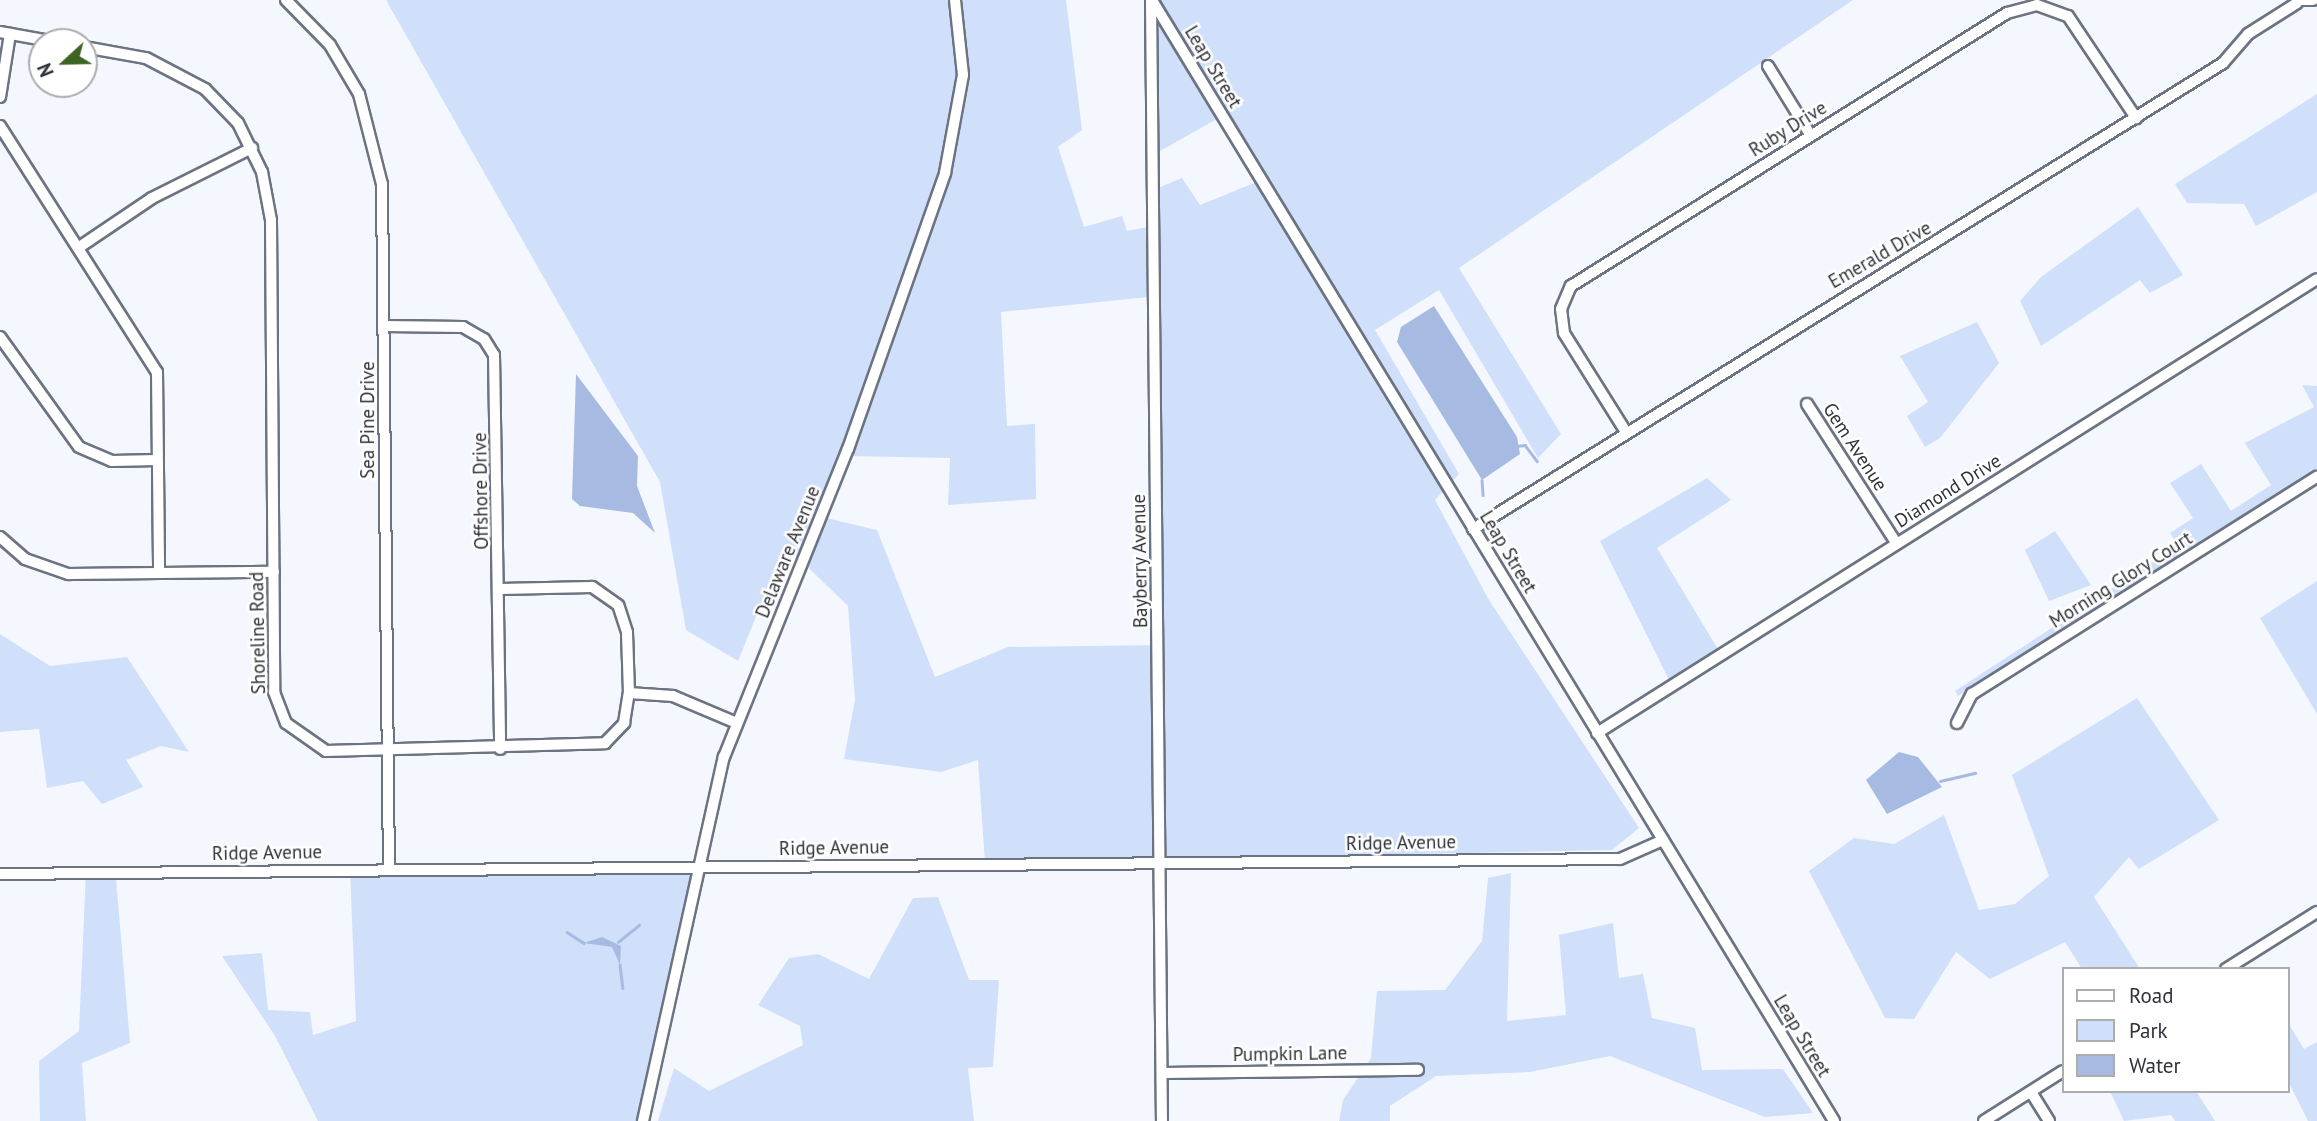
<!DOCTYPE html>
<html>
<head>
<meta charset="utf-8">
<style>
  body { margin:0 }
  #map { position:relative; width:2317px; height:1121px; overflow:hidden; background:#f4f8fe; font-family:"PT Sans",sans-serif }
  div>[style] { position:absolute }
  .green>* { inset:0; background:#d0dffa }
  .water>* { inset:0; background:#a7bbe2 }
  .stream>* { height:2.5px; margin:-1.25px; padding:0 1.25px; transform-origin:1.25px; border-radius:1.25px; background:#a7bbe2 }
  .roads { filter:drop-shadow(2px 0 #6c7381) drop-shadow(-2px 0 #6c7381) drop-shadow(0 2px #6c7381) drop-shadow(0 -2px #6c7381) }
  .minor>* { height:10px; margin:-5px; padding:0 5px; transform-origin:5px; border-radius:5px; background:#fff }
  span { translate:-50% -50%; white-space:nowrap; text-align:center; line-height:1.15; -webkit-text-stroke:5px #fff; paint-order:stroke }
  .street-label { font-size:19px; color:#2f3238 }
  .legend { position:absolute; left:2062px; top:967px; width:228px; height:126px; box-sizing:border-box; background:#fff; border:2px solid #acadaf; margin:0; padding:9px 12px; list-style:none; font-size:21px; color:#2f3238 }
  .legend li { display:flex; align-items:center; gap:14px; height:35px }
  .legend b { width:35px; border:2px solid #acadaf }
  .north { position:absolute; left:28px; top:28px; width:70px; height:70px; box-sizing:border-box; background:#fff; border:2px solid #acadaf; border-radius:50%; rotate:248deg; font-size:19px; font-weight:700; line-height:28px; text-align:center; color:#2f3238 }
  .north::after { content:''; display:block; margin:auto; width:24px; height:32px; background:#3c6522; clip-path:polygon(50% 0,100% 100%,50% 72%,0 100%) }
</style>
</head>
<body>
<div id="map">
  <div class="green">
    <div style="clip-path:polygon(evenodd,386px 0,1066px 0,1082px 130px,1058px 147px,1084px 227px,1122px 216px,1127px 231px,1158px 225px,1153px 190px,1182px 178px,1200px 205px,1264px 179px,1224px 115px,1153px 155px,1150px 0,1853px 0,1459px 268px,1561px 434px,1538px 458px,1439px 290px,1375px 330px,1459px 474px,1435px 500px,1489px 600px,1639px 828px,1612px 850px,985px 863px,978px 760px,941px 772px,844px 759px,855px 700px,848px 606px,785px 545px,738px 661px,686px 630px,660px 482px,386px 0,1158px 296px,1162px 645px,1008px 647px,935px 677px,877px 530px,822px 517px,845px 456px,950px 458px,948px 505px,1036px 499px,1035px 424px,1007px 426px,1001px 312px,1158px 296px)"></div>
    <div style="clip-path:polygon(2317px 94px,2317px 192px,2256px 226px,2244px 204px,2187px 203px,2175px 184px)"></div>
    <div style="clip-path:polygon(2138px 207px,2183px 275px,2150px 293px,2140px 280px,2041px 346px,2020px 301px,2041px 277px)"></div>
    <div style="clip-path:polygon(1977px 322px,1999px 363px,1940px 438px,1925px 447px,1907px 416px,1928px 402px,1900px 356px)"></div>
    <div style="clip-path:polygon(2302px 385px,2317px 386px,2317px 469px,1958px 696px,1955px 691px,2165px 554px,2162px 549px,2175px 541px,2170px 533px,2193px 518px,2170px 483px,2201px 464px,2231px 511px,2271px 485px,2245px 443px,2314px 407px)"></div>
    <div style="clip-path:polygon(1707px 478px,1731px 500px,1657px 548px,1722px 656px,1672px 686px,1600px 541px)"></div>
    <div style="clip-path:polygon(2055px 531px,2091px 585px,2049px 601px,2025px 550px)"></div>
    <div style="clip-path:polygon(2317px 581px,2317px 714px,2260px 618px)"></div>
    <div style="clip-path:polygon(0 634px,50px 666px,127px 657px,189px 752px,161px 746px,126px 760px,143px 787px,102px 804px,83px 781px,47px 788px,39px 729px,0 732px)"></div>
    <div style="clip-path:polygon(2137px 698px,2219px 820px,2139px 869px,2129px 857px,2094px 897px,2140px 969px,2082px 969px,2065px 942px,1990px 979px,1956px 952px,1914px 1019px,1885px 1018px,1809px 871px,1854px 838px,1894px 844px,1944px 815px,1979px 910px,2015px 904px,2049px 876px,2012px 775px)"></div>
    <div style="clip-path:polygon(115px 867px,130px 1043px,82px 1063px,86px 1121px,40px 1121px,39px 1061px,79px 1031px,86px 871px)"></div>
    <div style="clip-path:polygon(697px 868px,641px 1121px,318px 1121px,275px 1036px,222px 956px,262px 953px,268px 1010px,310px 1012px,313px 1035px,356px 1021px,350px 869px)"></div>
    <div style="clip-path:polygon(1511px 873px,1507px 1021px,1566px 1015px,1559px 935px,1613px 923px,1619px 978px,1643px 974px,1652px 1018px,1695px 1028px,1702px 1070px,1783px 1069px,1813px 1113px,1765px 1117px,1610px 1056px,1530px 1072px,1436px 1076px,1390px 1106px,1390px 1121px,1339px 1121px,1343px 1100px,1371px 1058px,1377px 991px,1445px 990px,1482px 941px,1488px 878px)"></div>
    <div style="clip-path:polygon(938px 897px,969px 980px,999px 980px,993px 1067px,968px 1068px,974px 1121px,658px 1121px,674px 1068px,709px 1091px,803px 1045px,800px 1026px,758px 1005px,789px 958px,818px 954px,869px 979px,913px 898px)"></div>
    <div style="clip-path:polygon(2287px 1021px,2304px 1049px,2317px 1042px,2317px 1121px,2308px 1121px,2287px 1079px)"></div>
    <div style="clip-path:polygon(2110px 1091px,2196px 1091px,2215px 1121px,2175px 1121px,2171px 1115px,2124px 1121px)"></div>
  </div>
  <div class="water">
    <div style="clip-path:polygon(1434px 306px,1517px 437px,1520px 454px,1482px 480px,1397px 342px,1401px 327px)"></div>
    <div style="clip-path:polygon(576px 374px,638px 456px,637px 486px,655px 533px,633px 513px,580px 506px,572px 499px)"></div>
    <div style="clip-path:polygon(1899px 752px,1918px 757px,1942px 787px,1887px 814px,1866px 780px)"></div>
    <div style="clip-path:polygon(602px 937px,621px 946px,620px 965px,612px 947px,584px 943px)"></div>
  </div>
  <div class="stream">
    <div style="left:1516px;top:446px;width:9px;rotate:-6deg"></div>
    <div style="left:1525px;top:445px;width:20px;rotate:53deg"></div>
    <div style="left:1482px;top:480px;width:15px;rotate:86deg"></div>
    <div style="left:1940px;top:781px;width:36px;rotate:-13deg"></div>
    <div style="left:567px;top:932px;width:20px;rotate:33deg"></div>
    <div style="left:618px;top:942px;width:27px;rotate:-39deg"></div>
    <div style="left:620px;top:965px;width:23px;rotate:83deg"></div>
  </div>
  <div class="roads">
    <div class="minor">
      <div style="left:286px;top:0;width:63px;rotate:45.6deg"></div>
      <div style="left:330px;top:45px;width:57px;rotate:59.4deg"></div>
      <div style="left:359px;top:94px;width:93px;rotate:75.7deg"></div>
      <div style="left:382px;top:184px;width:686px;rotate:89.42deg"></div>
      <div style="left:1152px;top:0;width:1312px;rotate:58.68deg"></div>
      <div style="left:2300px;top:0;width:13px"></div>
      <div style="left:1151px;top:1px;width:1120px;rotate:89.44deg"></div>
      <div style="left:0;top:32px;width:56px;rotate:10.3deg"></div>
      <div style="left:84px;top:47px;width:63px;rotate:10.1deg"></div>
      <div style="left:146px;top:58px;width:67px;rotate:27.7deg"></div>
      <div style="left:205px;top:89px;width:47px;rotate:45.9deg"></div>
      <div style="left:238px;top:123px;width:55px;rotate:63.9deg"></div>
      <div style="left:262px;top:172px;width:49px;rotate:79.4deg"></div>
      <div style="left:271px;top:220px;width:472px;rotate:89.6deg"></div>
      <div style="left:274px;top:692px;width:33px;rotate:69deg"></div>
      <div style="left:286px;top:723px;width:49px;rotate:35deg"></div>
      <div style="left:326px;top:751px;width:279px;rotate:-1.6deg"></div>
      <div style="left:605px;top:743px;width:28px;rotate:-46deg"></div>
      <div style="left:624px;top:723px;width:30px;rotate:-81deg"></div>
      <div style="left:629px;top:693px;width:61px;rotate:-91.9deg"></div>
      <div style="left:627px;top:632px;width:28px;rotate:-108deg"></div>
      <div style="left:618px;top:605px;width:32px;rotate:-145deg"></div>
      <div style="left:592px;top:587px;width:92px;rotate:178.8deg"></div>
      <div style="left:1768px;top:66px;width:82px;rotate:58.4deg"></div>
      <div style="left:0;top:97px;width:64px;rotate:-81deg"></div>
      <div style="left:0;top:126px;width:292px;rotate:57.5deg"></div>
      <div style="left:157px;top:372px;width:201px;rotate:89.4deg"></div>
      <div style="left:78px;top:248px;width:89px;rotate:-34deg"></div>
      <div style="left:152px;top:198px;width:112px;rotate:-26.6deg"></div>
      <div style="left:385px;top:326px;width:78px;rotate:0.7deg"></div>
      <div style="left:463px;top:327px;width:24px;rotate:30deg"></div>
      <div style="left:484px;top:339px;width:19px;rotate:58deg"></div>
      <div style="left:494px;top:355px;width:394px;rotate:89.1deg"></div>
      <div style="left:0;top:337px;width:135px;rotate:54.3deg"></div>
      <div style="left:79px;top:447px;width:36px;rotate:23deg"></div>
      <div style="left:112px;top:461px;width:45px;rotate:-1.3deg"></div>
      <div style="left:1807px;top:404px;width:166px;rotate:57.3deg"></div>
      <div style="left:1626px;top:432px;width:117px;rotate:-122.1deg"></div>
      <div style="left:1564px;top:333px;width:24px;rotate:-97deg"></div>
      <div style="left:1561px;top:309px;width:25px;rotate:-67deg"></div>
      <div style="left:1571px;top:286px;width:514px;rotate:-32.05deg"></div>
      <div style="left:2007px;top:13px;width:31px;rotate:-15deg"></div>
      <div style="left:2037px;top:5px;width:33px;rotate:20deg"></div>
      <div style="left:2068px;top:16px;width:123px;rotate:56.3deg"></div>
      <div style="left:1473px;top:529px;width:883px;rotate:-31.85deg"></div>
      <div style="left:2223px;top:63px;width:38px;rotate:-49deg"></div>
      <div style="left:2248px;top:34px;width:58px;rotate:-32.3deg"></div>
      <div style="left:0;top:537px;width:33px;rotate:41deg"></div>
      <div style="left:25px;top:559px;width:46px;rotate:19.2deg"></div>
      <div style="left:68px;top:574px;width:206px;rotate:-0.6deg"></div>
      <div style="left:629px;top:693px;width:44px;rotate:3.9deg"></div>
      <div style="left:673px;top:696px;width:69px;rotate:22.9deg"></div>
      <div style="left:1957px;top:723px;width:33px;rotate:-63deg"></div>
      <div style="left:1972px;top:694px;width:408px;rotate:-32.2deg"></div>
      <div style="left:1597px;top:733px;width:851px;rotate:-32.23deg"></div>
      <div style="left:0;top:874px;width:1620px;rotate:-0.53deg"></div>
      <div style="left:1620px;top:859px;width:47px;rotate:-23.8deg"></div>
      <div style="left:2226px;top:969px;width:107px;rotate:-32.1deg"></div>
      <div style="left:1162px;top:1073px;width:256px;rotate:-0.7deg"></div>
      <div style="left:2031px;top:1092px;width:34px;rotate:58deg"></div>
      <div style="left:643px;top:1121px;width:373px;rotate:-77.5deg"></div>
      <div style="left:724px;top:757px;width:332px;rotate:-68.1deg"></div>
      <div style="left:848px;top:449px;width:293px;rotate:-70.6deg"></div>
      <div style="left:945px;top:173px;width:100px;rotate:-79.6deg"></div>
      <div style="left:963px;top:75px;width:75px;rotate:-96.1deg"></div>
      <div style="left:1984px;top:1121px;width:93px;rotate:-32.3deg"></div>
    </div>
  </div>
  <div class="street-label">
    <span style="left:1213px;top:67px;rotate:59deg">Leap Street</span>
    <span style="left:1788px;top:129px;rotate:-32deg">Ruby Drive</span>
    <span style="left:1880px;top:255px;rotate:-30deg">Emerald Drive</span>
    <span style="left:368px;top:420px;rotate:-90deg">Sea Pine Drive</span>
    <span style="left:1855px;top:447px;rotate:57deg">Gem Avenue</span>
    <span style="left:481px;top:491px;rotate:-91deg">Offshore Drive</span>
    <span style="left:1948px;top:491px;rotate:-32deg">Diamond Drive</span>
    <span style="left:788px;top:552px;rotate:-68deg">Delaware Avenue</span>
    <span style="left:1508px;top:552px;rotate:59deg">Leap Street</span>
    <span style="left:1140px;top:561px;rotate:-91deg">Bayberry Avenue</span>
    <span style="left:2121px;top:580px;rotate:-32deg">Morning Glory Court</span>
    <span style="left:258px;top:633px;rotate:-91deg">Shoreline Road</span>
    <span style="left:1401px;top:843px;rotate:-1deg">Ridge Avenue</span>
    <span style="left:834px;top:848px;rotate:-1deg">Ridge Avenue</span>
    <span style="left:267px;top:853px;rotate:-1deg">Ridge Avenue</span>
    <span style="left:1802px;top:1036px;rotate:59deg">Leap Street</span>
    <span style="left:1290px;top:1054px;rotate:-1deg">Pumpkin Lane</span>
  </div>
  <ul class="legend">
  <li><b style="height:9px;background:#fff"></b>Road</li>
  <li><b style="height:19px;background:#d0dffa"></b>Park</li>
  <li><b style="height:19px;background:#a7bbe2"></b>Water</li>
  </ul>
  <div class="north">N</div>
</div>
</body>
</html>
